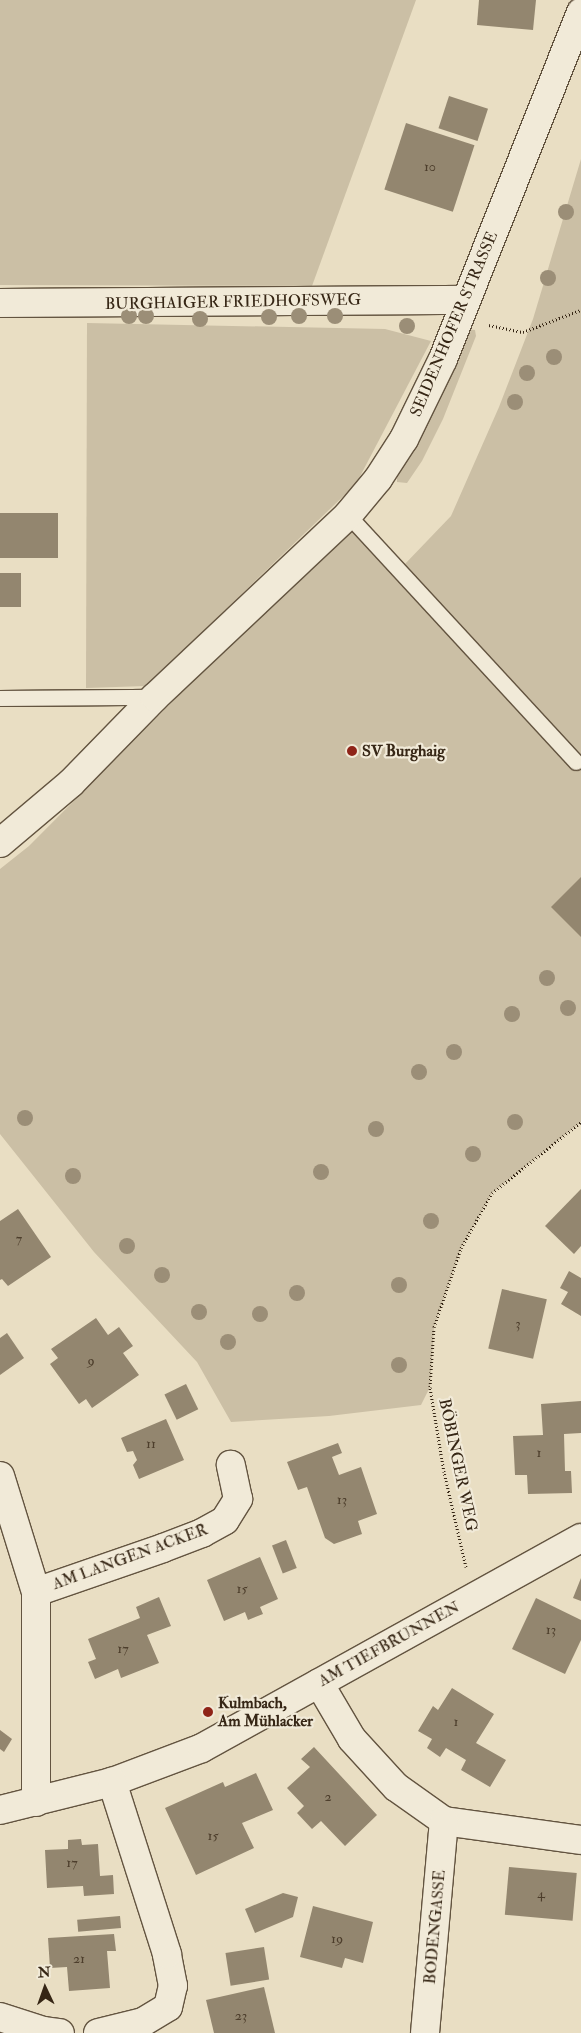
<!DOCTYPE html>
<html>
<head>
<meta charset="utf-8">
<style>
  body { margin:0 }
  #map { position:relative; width:581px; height:2033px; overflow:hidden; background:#e9dec3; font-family:"IM FELL Double Pica",serif }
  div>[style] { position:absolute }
  .green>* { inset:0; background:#cbbfa5 }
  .building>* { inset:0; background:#93866f; transform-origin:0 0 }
  .path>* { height:3px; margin-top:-1.5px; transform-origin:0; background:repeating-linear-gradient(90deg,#362615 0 1px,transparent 0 3.5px) }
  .roads { filter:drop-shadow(1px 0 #635440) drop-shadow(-1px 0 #635440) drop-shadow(0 1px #635440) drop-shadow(0 -1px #635440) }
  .service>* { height:15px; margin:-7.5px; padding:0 7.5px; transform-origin:7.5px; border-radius:7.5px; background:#f1ead8 }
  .minor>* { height:28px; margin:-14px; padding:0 14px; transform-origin:14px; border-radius:14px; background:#f1ead8 }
  .trees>* { width:16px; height:16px; margin:-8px; border-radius:50%; background:#9b8e77 }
  .dots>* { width:14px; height:14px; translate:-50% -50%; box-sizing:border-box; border:2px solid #f1ead8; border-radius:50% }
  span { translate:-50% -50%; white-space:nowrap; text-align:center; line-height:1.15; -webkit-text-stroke:4.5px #f1ead8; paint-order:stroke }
  .number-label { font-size:14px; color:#4d3e2c }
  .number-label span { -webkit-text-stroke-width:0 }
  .street-label { font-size:16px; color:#362615 }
  .poi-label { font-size:16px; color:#362615; font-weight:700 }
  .left { translate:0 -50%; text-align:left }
  .north { position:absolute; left:20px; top:1963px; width:50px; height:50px; -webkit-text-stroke:4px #f1ead8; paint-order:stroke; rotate:357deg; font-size:14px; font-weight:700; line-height:20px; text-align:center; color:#362615 }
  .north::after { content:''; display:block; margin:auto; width:18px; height:22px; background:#362615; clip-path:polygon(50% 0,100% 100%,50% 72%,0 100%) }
</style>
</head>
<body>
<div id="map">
  <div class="green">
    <div style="clip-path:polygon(0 0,416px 0,312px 286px,0 285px)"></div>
    <div style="clip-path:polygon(581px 159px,581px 1122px,492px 1193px,461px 1248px,434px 1327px,430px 1387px,421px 1405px,329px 1416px,231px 1422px,197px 1362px,94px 1252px,0 1134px,0 869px,29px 846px,217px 657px,362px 517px,404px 565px,451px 516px,499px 407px,533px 319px)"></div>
    <div style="clip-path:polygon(87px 323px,385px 329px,431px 341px,356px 484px,146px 686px,86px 688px)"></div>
    <div style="clip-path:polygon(466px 329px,475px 330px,476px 336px,443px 419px,422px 461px,407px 483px,397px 482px,397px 475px,411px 455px,431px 413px)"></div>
  </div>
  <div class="building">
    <div style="clip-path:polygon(479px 0,536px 0,533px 30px,477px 25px)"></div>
    <div style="left:449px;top:96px;width:41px;height:34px;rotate:18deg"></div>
    <div style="left:406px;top:123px;width:72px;height:70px;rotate:18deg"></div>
    <div style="left:0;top:513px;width:58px;height:45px"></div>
    <div style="left:0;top:573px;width:21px;height:34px"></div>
    <div style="clip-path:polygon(581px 877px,581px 937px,551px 907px)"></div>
    <div style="clip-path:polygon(581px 1189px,581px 1246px,574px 1254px,545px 1226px)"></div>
    <div style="clip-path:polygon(18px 1209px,51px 1257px,8px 1286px,2px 1279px,0 1280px,0 1221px)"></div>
    <div style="clip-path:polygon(569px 1271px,581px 1278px,581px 1316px,561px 1304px,568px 1292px,560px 1288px)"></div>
    <div style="left:502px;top:1289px;width:46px;height:61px;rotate:13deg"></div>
    <div style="clip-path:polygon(96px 1318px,108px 1335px,119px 1327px,133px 1346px,123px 1353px,139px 1375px,92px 1408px,86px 1399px,79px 1404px,50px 1364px,58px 1358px,51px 1349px)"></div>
    <div style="clip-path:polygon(7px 1333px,24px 1358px,0 1375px,0 1338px)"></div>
    <div style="left:186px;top:1384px;width:28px;height:24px;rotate:64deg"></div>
    <div style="clip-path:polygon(581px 1401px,581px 1433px,564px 1434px,565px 1471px,571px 1471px,572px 1493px,528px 1494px,527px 1475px,515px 1475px,513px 1436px,543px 1435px,541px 1404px)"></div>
    <div style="clip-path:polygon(166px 1419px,184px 1460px,139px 1479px,133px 1465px,137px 1460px,133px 1451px,127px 1452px,121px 1438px)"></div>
    <div style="clip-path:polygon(338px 1443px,342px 1453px,332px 1457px,339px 1475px,361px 1467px,377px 1514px,358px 1521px,362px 1534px,334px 1544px,325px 1538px,307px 1487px,298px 1490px,287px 1462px)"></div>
    <div style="left:286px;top:1540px;width:30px;height:15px;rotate:69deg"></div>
    <div style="clip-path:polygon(260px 1557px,278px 1599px,260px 1607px,263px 1614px,248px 1620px,245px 1612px,224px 1621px,207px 1580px)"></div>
    <div style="clip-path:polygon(581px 1578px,581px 1601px,573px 1598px)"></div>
    <div style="clip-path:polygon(159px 1597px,171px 1626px,147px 1635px,159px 1663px,121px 1678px,118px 1669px,95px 1679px,88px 1662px,96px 1659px,88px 1639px,140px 1618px,136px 1607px)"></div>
    <div style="clip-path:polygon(536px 1598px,581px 1620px,581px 1640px,565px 1674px,512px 1649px)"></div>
    <div style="clip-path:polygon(452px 1688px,494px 1714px,476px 1743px,506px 1760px,490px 1787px,461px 1770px,466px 1760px,446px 1748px,440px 1757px,427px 1748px,432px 1739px,418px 1731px,433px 1706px,438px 1710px)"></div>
    <div style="clip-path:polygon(0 1730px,12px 1739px,4px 1752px,0 1749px)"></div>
    <div style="clip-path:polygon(314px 1747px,377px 1815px,345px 1846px,321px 1821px,312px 1829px,297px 1813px,304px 1806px,287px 1788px,310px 1767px,301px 1759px)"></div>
    <div style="clip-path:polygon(256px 1773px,273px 1810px,242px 1823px,254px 1848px,196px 1875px,165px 1808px,223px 1782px,225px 1787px)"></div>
    <div style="clip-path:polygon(81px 1839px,82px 1845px,98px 1844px,100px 1876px,113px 1875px,114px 1894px,84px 1896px,83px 1886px,47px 1888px,45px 1850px,68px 1849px,68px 1840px)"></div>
    <div style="left:509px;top:1867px;width:68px;height:48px;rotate:5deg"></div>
    <div style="clip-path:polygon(283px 1893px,298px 1897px,293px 1917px,255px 1933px,245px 1909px)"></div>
    <div style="clip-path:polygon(313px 1906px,373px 1922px,363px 1963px,345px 1958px,342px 1968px,300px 1957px)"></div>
    <div style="left:120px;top:1916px;width:12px;height:43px;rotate:85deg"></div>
    <div style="clip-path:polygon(114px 1934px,116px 1951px,107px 1951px,110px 1988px,69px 1991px,67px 1967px,50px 1968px,48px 1938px)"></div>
    <div style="left:264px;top:1947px;width:33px;height:39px;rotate:81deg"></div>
    <div style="clip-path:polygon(264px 1987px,275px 2033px,214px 2033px,206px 2000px)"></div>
  </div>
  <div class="path">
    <div style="left:489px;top:325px;width:35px;rotate:12deg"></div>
    <div style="left:523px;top:332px;width:62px;rotate:-20.8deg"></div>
    <div style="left:466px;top:1567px;width:98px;rotate:-103deg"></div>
    <div style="left:444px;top:1472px;width:86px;rotate:-99.4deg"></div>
    <div style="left:430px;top:1387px;width:60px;rotate:-86.2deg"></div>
    <div style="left:434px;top:1327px;width:83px;rotate:-71.1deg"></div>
    <div style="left:461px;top:1248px;width:63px;rotate:-60.6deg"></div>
    <div style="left:492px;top:1193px;width:114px;rotate:-38.6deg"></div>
  </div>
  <div class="roads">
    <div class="service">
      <div style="left:348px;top:515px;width:336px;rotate:47.3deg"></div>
      <div style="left:0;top:698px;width:155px;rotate:-0.4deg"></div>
    </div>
    <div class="minor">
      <div style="left:0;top:303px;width:466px;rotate:-0.4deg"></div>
      <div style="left:0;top:843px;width:93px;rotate:-40.2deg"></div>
      <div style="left:71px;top:783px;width:120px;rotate:-45.7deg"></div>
      <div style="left:155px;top:697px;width:265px;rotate:-43.3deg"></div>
      <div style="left:348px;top:515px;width:47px;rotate:-50.2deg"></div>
      <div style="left:378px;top:479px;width:48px;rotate:-57deg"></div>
      <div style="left:404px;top:439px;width:89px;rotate:-64deg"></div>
      <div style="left:443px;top:359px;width:373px;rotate:-68.3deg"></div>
      <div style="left:0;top:1476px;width:121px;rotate:72.8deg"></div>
      <div style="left:36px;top:1592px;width:210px;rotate:90deg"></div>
      <div style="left:36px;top:1592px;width:134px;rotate:-19.1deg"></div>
      <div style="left:163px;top:1548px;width:42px;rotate:-21deg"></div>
      <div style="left:202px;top:1533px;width:26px;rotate:-29deg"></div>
      <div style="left:225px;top:1520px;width:25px;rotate:-58deg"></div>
      <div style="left:238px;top:1499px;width:35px;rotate:-102deg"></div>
      <div style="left:319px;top:1683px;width:65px;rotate:59.5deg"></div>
      <div style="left:352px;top:1739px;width:65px;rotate:47.5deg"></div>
      <div style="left:396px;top:1787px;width:59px;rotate:35.3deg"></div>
      <div style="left:444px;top:1821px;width:138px;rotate:7.9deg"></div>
      <div style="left:0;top:1810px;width:115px;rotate:-14deg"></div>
      <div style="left:112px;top:1782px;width:96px;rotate:-20.7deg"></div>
      <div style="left:202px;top:1748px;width:433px;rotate:-29deg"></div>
      <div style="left:0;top:2017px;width:45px;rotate:18deg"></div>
      <div style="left:43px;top:2031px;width:17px;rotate:7deg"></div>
      <div style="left:98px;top:2033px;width:46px;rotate:-13.7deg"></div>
      <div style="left:143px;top:2022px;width:29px;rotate:-31deg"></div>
      <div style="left:168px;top:2007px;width:22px;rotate:-77deg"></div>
      <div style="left:173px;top:1986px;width:33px;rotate:-101deg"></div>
      <div style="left:167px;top:1954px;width:181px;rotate:-107.7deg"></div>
      <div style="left:425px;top:2033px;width:213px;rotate:-84.9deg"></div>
    </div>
  </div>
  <div class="trees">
    <div style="left:566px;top:212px"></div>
    <div style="left:548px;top:278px"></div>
    <div style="left:129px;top:316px"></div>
    <div style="left:146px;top:316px"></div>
    <div style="left:299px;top:316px"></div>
    <div style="left:335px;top:316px"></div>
    <div style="left:269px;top:317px"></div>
    <div style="left:200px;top:319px"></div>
    <div style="left:407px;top:326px"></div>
    <div style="left:554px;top:357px"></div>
    <div style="left:527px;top:373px"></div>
    <div style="left:515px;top:402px"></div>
    <div style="left:547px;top:978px"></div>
    <div style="left:568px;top:1008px"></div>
    <div style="left:512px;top:1014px"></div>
    <div style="left:454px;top:1052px"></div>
    <div style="left:419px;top:1072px"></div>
    <div style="left:25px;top:1118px"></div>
    <div style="left:515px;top:1122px"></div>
    <div style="left:376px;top:1129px"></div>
    <div style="left:473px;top:1154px"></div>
    <div style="left:321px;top:1172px"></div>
    <div style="left:73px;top:1176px"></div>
    <div style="left:431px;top:1221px"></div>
    <div style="left:127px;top:1246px"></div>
    <div style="left:162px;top:1275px"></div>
    <div style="left:399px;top:1285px"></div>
    <div style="left:297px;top:1293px"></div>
    <div style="left:199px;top:1312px"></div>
    <div style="left:260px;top:1314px"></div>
    <div style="left:228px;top:1342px"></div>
    <div style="left:399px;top:1365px"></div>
  </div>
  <div class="dots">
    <div style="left:352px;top:751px;background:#8f2418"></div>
    <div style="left:208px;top:1712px;background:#8f2418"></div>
  </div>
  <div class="number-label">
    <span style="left:430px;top:167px">10</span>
    <span style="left:19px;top:1239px">7</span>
    <span style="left:518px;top:1324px">3</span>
    <span style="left:91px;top:1361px">9</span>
    <span style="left:151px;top:1444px">11</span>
    <span style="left:539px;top:1453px">1</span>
    <span style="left:342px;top:1500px">13</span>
    <span style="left:242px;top:1589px">15</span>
    <span style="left:551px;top:1630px">13</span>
    <span style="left:123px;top:1649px">17</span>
    <span style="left:456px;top:1722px">1</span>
    <span style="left:328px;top:1797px">2</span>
    <span style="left:213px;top:1836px">15</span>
    <span style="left:72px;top:1863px">17</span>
    <span style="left:541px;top:1894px">4</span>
    <span style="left:337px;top:1939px">19</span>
    <span style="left:79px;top:1959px">21</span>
    <span style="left:241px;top:2016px">23</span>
  </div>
  <div class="street-label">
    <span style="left:233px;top:302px;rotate:-1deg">BURGHAIGER FRIEDHOFSWEG</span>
    <span style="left:454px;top:324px;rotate:-67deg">SEIDENHOFER STRASSE</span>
    <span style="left:458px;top:1465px;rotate:78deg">BÖBINGER WEG</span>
    <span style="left:130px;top:1557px;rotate:-20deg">AM LANGEN ACKER</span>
    <span style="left:389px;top:1644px;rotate:-29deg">AM TIEFBRUNNEN</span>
    <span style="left:435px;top:1927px;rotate:-85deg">BODENGASSE</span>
  </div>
  <div class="poi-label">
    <span class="left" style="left:362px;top:751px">SV Burghaig</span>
    <span class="left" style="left:218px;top:1712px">Kulmbach,<br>Am Mühlacker</span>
  </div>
  <div class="north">N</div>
</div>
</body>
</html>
